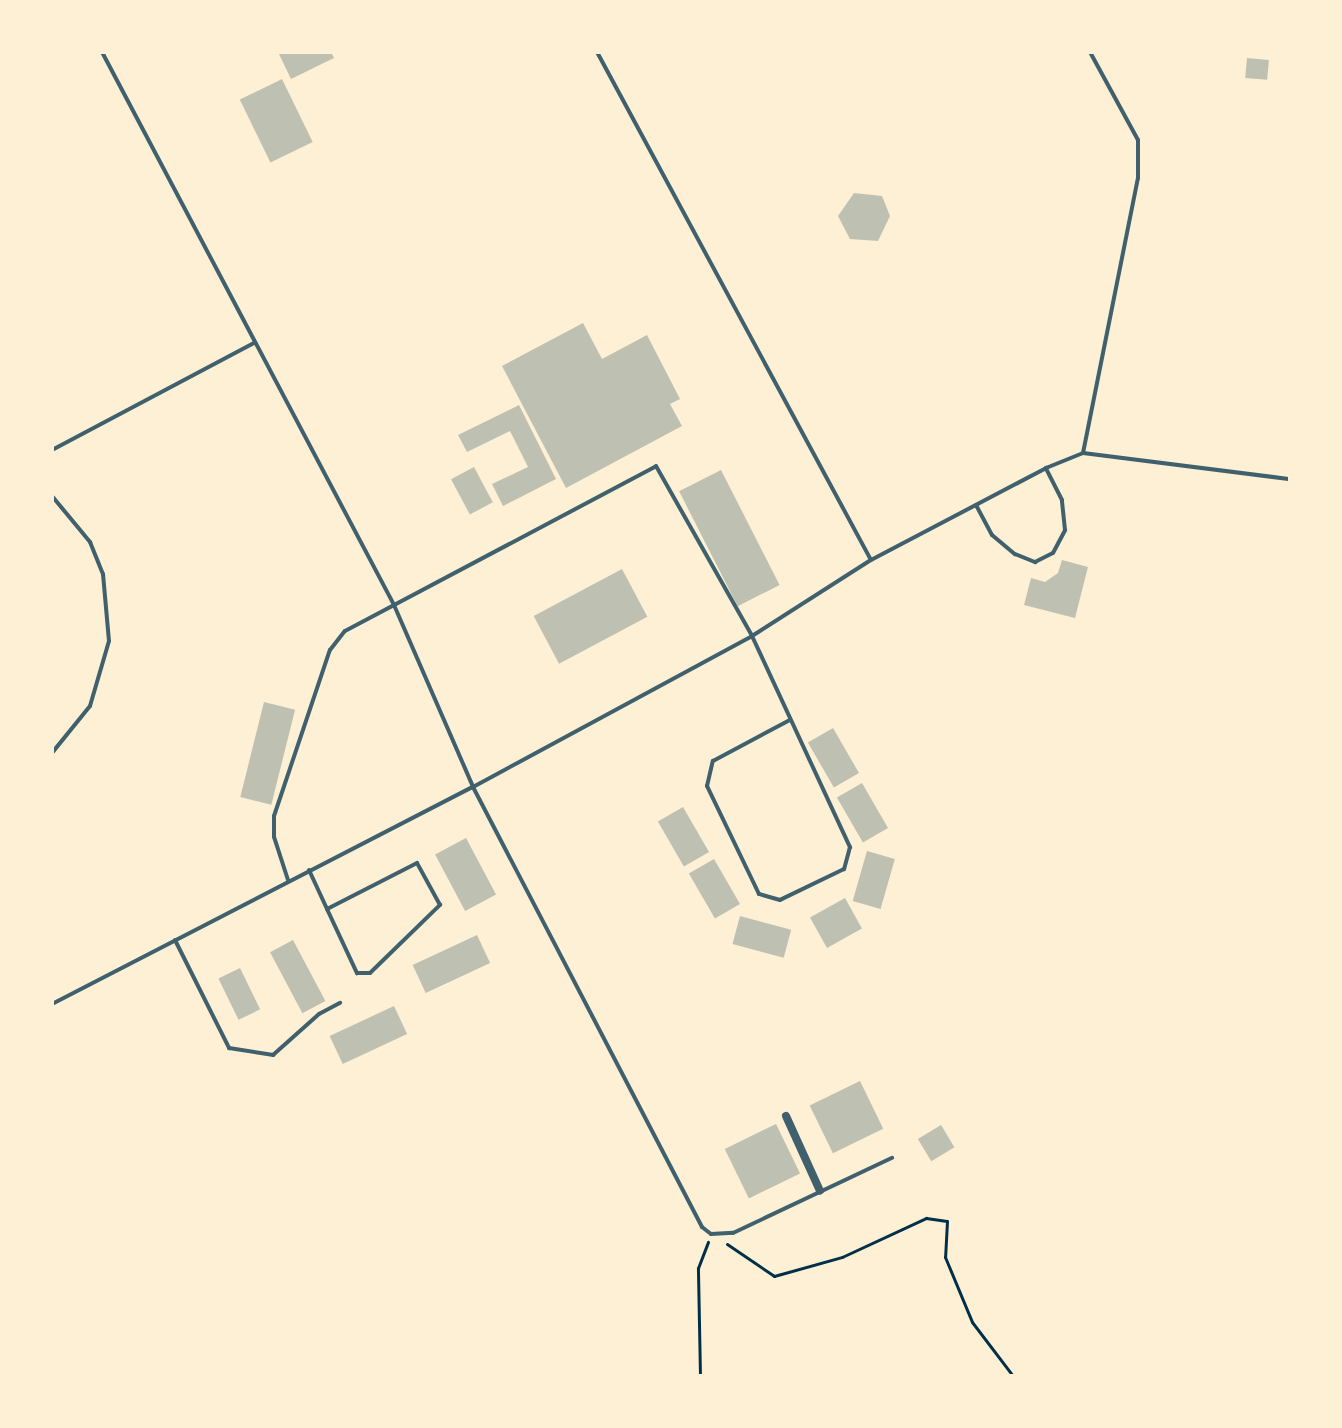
<!DOCTYPE html>
<html>
<head>
<meta charset="utf-8">
<style>
  body { margin:0 }
  #map { position:relative; width:1342px; height:1428px; overflow:hidden; background:#fdf0d5; font-family:"Varela Round",sans-serif }
  div>[style] { position:absolute }
  .building>* { inset:0; background:#bec0b2; transform-origin:0 0 }
  .path>* { height:3px; margin:-1.5px; padding:0 1.5px; transform-origin:1.5px; border-radius:1.5px; background:#003049 }
  .service>* { height:4px; margin:-2px; padding:0 2px; transform-origin:2px; border-radius:2px; background:#3f606c }
  .minor>* { height:8px; margin:-4px; padding:0 4px; transform-origin:4px; border-radius:4px; background:#3f606c }
  span { translate:-50% -50%; white-space:nowrap; text-align:center; line-height:1.15; -webkit-text-stroke:6px #fdf0d5; paint-order:stroke }
  .frame { position:absolute; inset:0; border:54px solid #fdf0d5; pointer-events:none }
</style>
</head>
<body>
<div id="map">
  <div class="building">
    <div style="clip-path:polygon(278px 52px,331px 52px,334px 58px,291px 79px)"></div>
    <div style="left:1247px;top:58px;width:22px;height:20px;rotate:5deg"></div>
    <div style="left:282px;top:79px;width:70px;height:47px;rotate:64deg"></div>
    <div style="clip-path:polygon(854px 193px,882px 196px,890px 216px,878px 241px,850px 239px,838px 216px)"></div>
    <div style="clip-path:polygon(583px 323px,602px 359px,647px 335px,680px 399px,670px 404px,682px 426px,566px 488px,502px 366px)"></div>
    <div style="clip-path:polygon(519px 405px,556px 479px,503px 506px,492px 484px,528px 467px,510px 431px,467px 452px,458px 435px)"></div>
    <div style="left:474px;top:467px;width:40px;height:26px;rotate:62deg"></div>
    <div style="left:721px;top:470px;width:129px;height:47px;rotate:63deg"></div>
    <div style="clip-path:polygon(1062px 560px,1088px 567px,1075px 618px,1024px 605px,1031px 578px,1045px 582px,1058px 573px)"></div>
    <div style="left:622px;top:569px;width:54px;height:100px;rotate:62deg"></div>
    <div style="left:264px;top:702px;width:32px;height:98px;rotate:14deg"></div>
    <div style="left:833px;top:728px;width:52px;height:29px;rotate:60deg"></div>
    <div style="left:862px;top:783px;width:52px;height:29px;rotate:60deg"></div>
    <div style="left:683px;top:807px;width:52px;height:29px;rotate:60deg"></div>
    <div style="left:466px;top:838px;width:64px;height:35px;rotate:62deg"></div>
    <div style="left:867px;top:851px;width:29px;height:52px;rotate:16deg"></div>
    <div style="left:714px;top:859px;width:52px;height:29px;rotate:60deg"></div>
    <div style="left:845px;top:898px;width:35px;height:40px;rotate:61deg"></div>
    <div style="left:740px;top:916px;width:53px;height:29px;rotate:15deg"></div>
    <div style="left:477px;top:935px;width:31px;height:71px;rotate:65deg"></div>
    <div style="left:293px;top:940px;width:69px;height:26px;rotate:62deg"></div>
    <div style="left:240px;top:968px;width:46px;height:24px;rotate:64deg"></div>
    <div style="left:394px;top:1006px;width:31px;height:71px;rotate:65deg"></div>
    <div style="left:860px;top:1081px;width:53px;height:56px;rotate:64deg"></div>
    <div style="left:776px;top:1124px;width:55px;height:57px;rotate:64deg"></div>
    <div style="left:941px;top:1125px;width:26px;height:27px;rotate:59deg"></div>
  </div>
  <div class="path">
    <div style="left:727px;top:1244px;width:57px;rotate:34.2deg"></div>
    <div style="left:774px;top:1276px;width:71px;rotate:-15.6deg"></div>
    <div style="left:842px;top:1257px;width:93px;rotate:-24.9deg"></div>
    <div style="left:926px;top:1218px;width:21px;rotate:8deg"></div>
    <div style="left:947px;top:1221px;width:36px;rotate:93deg"></div>
    <div style="left:945px;top:1257px;width:70px;rotate:67.4deg"></div>
    <div style="left:972px;top:1322px;width:68px;rotate:52.8deg"></div>
    <div style="left:700px;top:1376px;width:108px;rotate:-91.1deg"></div>
    <div style="left:698px;top:1268px;width:28px;rotate:-69deg"></div>
  </div>
  <div class="service">
    <div style="left:102px;top:52px;width:625px;rotate:62.16deg"></div>
    <div style="left:394px;top:605px;width:198px;rotate:66.5deg"></div>
    <div style="left:473px;top:787px;width:496px;rotate:62.5deg"></div>
    <div style="left:702px;top:1227px;width:11px;rotate:38deg"></div>
    <div style="left:711px;top:1234px;width:22px;rotate:-3deg"></div>
    <div style="left:733px;top:1233px;width:176px;rotate:-25.3deg"></div>
    <div style="left:597px;top:52px;width:577px;rotate:61.66deg"></div>
    <div style="left:52px;top:450px;width:229px;rotate:-27.9deg"></div>
    <div style="left:1083px;top:453px;width:280px;rotate:-78.7deg"></div>
    <div style="left:1138px;top:178px;width:38px;rotate:-90deg"></div>
    <div style="left:1138px;top:140px;width:100px;rotate:-118.6deg"></div>
    <div style="left:52px;top:496px;width:60px;rotate:50.4deg"></div>
    <div style="left:90px;top:542px;width:35px;rotate:68deg"></div>
    <div style="left:103px;top:574px;width:67px;rotate:84.9deg"></div>
    <div style="left:109px;top:641px;width:68px;rotate:106.3deg"></div>
    <div style="left:90px;top:706px;width:60px;rotate:129deg"></div>
    <div style="left:976px;top:505px;width:34px;rotate:62deg"></div>
    <div style="left:992px;top:535px;width:30px;rotate:40deg"></div>
    <div style="left:1015px;top:554px;width:22px;rotate:22deg"></div>
    <div style="left:1035px;top:562px;width:20px;rotate:-27deg"></div>
    <div style="left:1053px;top:553px;width:26px;rotate:-62deg"></div>
    <div style="left:1065px;top:530px;width:30px;rotate:-96deg"></div>
    <div style="left:1062px;top:500px;width:36px;rotate:-117deg"></div>
    <div style="left:309px;top:870px;width:43px;rotate:65.2deg"></div>
    <div style="left:327px;top:909px;width:71px;rotate:64.9deg"></div>
    <div style="left:357px;top:973px;width:13px"></div>
    <div style="left:370px;top:973px;width:98px;rotate:-44.2deg"></div>
    <div style="left:440px;top:905px;width:48px;rotate:-118.7deg"></div>
    <div style="left:417px;top:863px;width:101px;rotate:152.9deg"></div>
    <div style="left:288px;top:880px;width:45px;rotate:-108deg"></div>
    <div style="left:274px;top:837px;width:21px;rotate:-90deg"></div>
    <div style="left:274px;top:816px;width:175px;rotate:-71.4deg"></div>
    <div style="left:330px;top:650px;width:24px;rotate:-52deg"></div>
    <div style="left:345px;top:631px;width:352px;rotate:-27.9deg"></div>
    <div style="left:656px;top:466px;width:195px;rotate:60.5deg"></div>
    <div style="left:752px;top:636px;width:233px;rotate:65.1deg"></div>
    <div style="left:850px;top:847px;width:23px;rotate:105deg"></div>
    <div style="left:844px;top:869px;width:71px;rotate:154.2deg"></div>
    <div style="left:780px;top:900px;width:22px;rotate:-164deg"></div>
    <div style="left:759px;top:894px;width:120px;rotate:-115.7deg"></div>
    <div style="left:707px;top:786px;width:26px;rotate:-77deg"></div>
    <div style="left:713px;top:761px;width:85px;rotate:-28.1deg"></div>
    <div style="left:175px;top:940px;width:121px;rotate:63.4deg"></div>
    <div style="left:229px;top:1048px;width:45px;rotate:9deg"></div>
    <div style="left:273px;top:1055px;width:62px;rotate:-41.7deg"></div>
    <div style="left:319px;top:1014px;width:24px;rotate:-28deg"></div>
    <div style="left:52px;top:1004px;width:474px;rotate:-27.3deg"></div>
    <div style="left:473px;top:787px;width:317px;rotate:-28.4deg"></div>
    <div style="left:752px;top:636px;width:141px;rotate:-32.6deg"></div>
    <div style="left:871px;top:560px;width:198px;rotate:-27.7deg"></div>
    <div style="left:1046px;top:468px;width:40px;rotate:-22deg"></div>
    <div style="left:1083px;top:453px;width:209px;rotate:7.2deg"></div>
  </div>
  <div class="minor">
    <div style="left:786px;top:1116px;width:82px;rotate:65.6deg"></div>
  </div>
  <div class="frame"></div>
</div>
</body>
</html>
